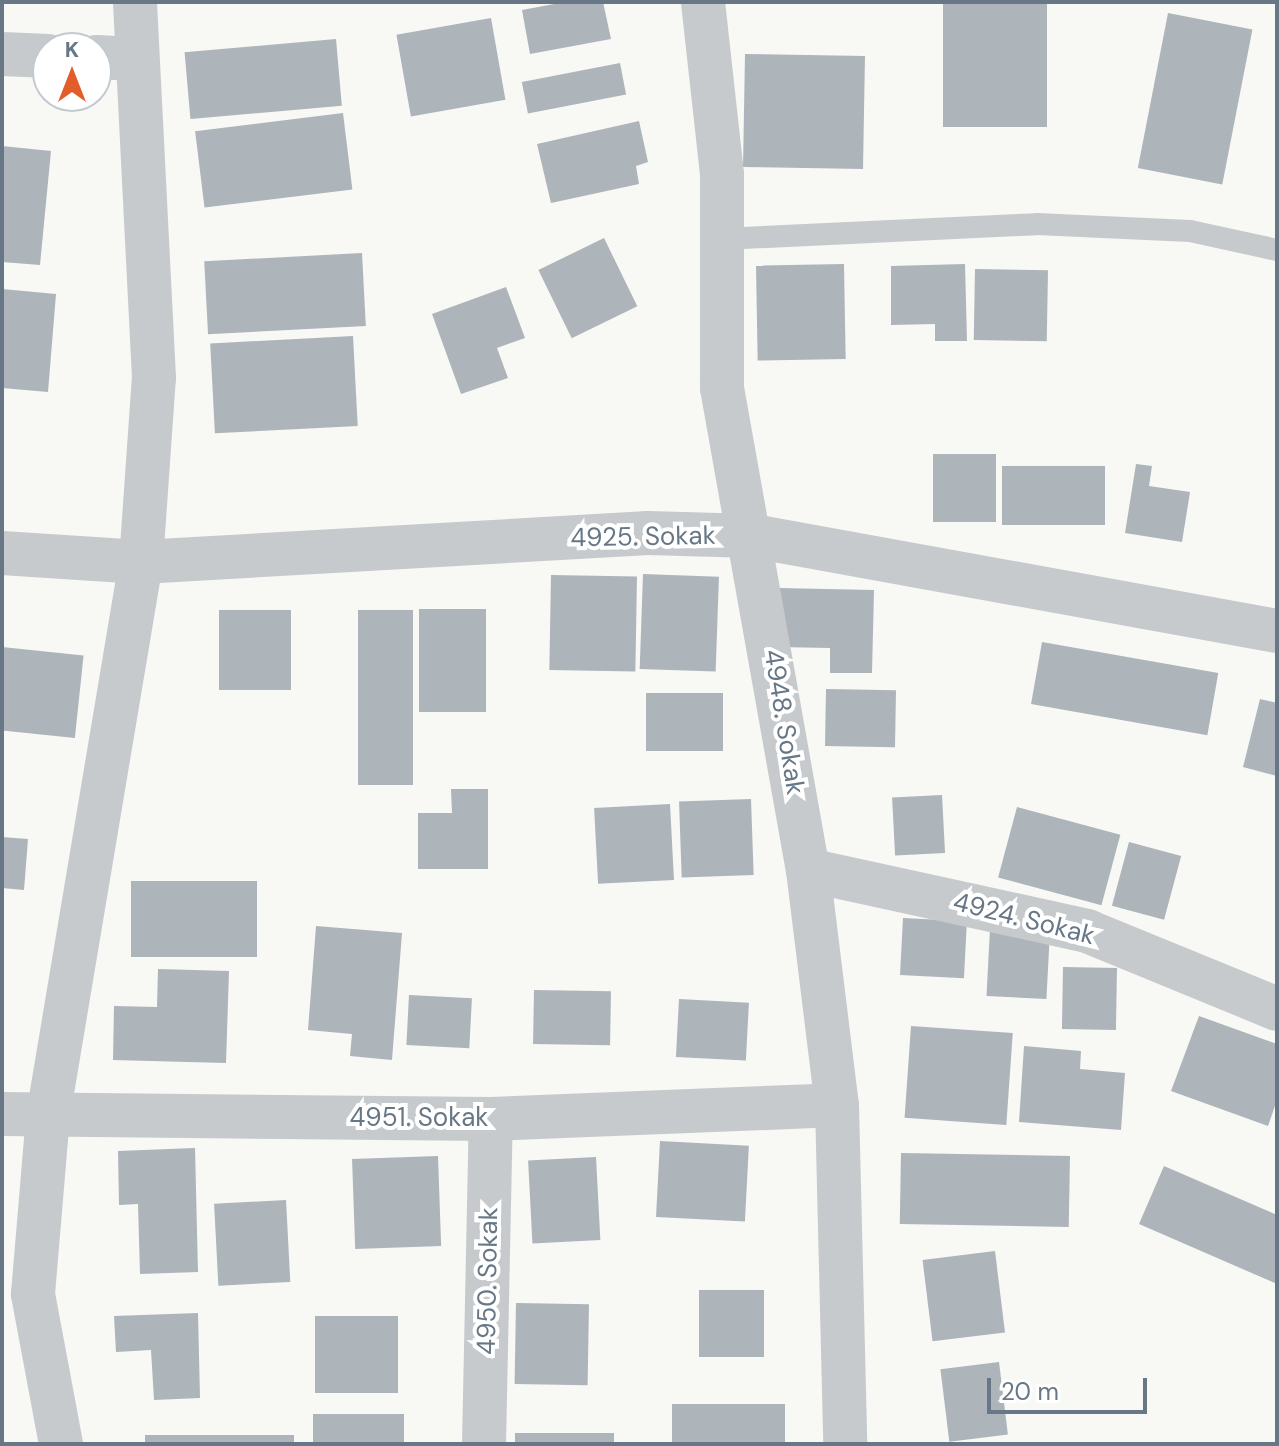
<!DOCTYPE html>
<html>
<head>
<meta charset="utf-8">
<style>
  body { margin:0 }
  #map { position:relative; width:1279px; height:1446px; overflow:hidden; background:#f8f8f5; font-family:"DM Sans",sans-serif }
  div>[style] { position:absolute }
  .building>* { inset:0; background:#adb4ba; transform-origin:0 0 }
  .lane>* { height:22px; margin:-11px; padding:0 11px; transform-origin:11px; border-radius:11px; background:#c6cacd }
  .street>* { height:44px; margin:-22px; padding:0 22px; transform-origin:22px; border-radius:22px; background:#c6cacd }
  span { translate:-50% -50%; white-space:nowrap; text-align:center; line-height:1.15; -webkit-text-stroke:8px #fff; paint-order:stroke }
  .street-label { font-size:26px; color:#677786 }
  .frame { position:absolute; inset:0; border:4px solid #677786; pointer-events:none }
  .north { position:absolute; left:32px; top:32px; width:80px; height:80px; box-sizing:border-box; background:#fff; border:2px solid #c2c9cf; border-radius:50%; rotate:0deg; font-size:22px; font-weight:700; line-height:32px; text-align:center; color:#677786 }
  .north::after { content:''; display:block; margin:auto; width:28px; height:36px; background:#e35d2a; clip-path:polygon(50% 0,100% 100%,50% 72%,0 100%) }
  .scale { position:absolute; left:987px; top:1378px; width:160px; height:36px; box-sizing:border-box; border:4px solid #677786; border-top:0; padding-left:10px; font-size:24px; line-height:28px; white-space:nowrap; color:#677786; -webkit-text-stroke:6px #fff; paint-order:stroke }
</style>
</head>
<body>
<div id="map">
  <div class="building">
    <div style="clip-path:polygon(565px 2px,603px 2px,611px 39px,530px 54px,522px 10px)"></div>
    <div style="left:943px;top:2px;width:104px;height:125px"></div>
    <div style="left:1168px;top:13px;width:86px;height:158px;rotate:11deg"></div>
    <div style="left:491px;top:18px;width:83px;height:96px;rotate:80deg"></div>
    <div style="left:336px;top:39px;width:67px;height:152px;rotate:85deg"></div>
    <div style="left:745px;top:54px;width:120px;height:113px;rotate:1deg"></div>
    <div style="left:620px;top:63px;width:32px;height:100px;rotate:79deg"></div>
    <div style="left:343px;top:113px;width:77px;height:149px;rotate:83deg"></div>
    <div style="clip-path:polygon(639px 121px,648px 162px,636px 166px,639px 184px,551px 203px,537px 144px)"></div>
    <div style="clip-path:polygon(2px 146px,51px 151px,40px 265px,2px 262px)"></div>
    <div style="left:604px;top:238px;width:76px;height:73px;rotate:64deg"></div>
    <div style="left:362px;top:253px;width:73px;height:158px;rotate:87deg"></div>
    <div style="left:844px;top:264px;width:95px;height:88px;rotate:89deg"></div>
    <div style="clip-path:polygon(965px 264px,967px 341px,935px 341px,935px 324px,891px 325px,891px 266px)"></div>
    <div style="left:975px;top:269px;width:73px;height:71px;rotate:1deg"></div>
    <div style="clip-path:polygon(506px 287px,525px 338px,497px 348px,508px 378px,461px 394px,432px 314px)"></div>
    <div style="clip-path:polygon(2px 289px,56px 294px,48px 392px,2px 388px)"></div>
    <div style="left:353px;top:336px;width:90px;height:143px;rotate:87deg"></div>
    <div style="left:933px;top:454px;width:63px;height:68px"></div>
    <div style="clip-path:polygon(1136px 464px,1152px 466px,1149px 486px,1190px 492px,1182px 542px,1125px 533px)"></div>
    <div style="left:1002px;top:466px;width:103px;height:59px"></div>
    <div style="left:643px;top:574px;width:76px;height:95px;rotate:2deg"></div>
    <div style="left:551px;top:575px;width:86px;height:95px;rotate:1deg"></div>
    <div style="clip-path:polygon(779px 588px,874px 590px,872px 673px,830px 673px,830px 648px,778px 647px)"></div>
    <div style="left:419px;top:609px;width:67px;height:103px"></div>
    <div style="left:219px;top:610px;width:72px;height:80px"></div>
    <div style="left:358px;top:610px;width:55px;height:175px"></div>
    <div style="left:1042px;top:642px;width:179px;height:63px;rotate:10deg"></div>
    <div style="left:2px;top:647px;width:82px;height:83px;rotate:6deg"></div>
    <div style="left:826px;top:689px;width:70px;height:57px;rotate:1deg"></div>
    <div style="left:646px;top:693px;width:77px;height:58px"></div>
    <div style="clip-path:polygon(1260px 699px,1277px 703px,1277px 776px,1243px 767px)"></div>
    <div style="clip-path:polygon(451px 789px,488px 789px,488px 869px,418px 869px,418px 813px,452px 813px)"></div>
    <div style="left:942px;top:795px;width:58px;height:50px;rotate:87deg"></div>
    <div style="left:751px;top:799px;width:76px;height:72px;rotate:88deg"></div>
    <div style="left:670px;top:804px;width:76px;height:76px;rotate:87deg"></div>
    <div style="left:1017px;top:807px;width:107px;height:73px;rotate:15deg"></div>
    <div style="clip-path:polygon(2px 837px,28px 839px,24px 890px,2px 888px)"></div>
    <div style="left:1129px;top:842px;width:54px;height:66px;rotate:15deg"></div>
    <div style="left:131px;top:881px;width:126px;height:76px"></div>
    <div style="left:903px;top:918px;width:64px;height:57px;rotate:3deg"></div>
    <div style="clip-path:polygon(316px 926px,402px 933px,392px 1060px,350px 1056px,352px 1034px,308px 1030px)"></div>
    <div style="left:990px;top:929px;width:60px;height:67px;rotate:3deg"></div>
    <div style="left:1063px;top:967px;width:54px;height:62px;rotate:1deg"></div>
    <div style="clip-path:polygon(158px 969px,229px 971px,226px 1063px,113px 1060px,114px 1006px,157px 1007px)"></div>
    <div style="left:534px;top:990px;width:77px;height:54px;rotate:1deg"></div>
    <div style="left:409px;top:995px;width:63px;height:50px;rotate:3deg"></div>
    <div style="left:679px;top:999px;width:70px;height:58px;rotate:3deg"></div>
    <div style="clip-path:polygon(1199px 1016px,1277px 1044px,1277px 1100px,1268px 1126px,1171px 1091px)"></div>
    <div style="left:911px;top:1026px;width:102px;height:92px;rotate:4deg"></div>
    <div style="clip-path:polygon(1024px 1046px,1081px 1051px,1080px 1069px,1125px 1073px,1121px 1130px,1019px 1122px)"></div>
    <div style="left:660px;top:1141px;width:89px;height:76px;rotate:3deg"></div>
    <div style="clip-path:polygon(195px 1148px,198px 1272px,140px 1274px,138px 1204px,119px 1205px,118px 1151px)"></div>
    <div style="left:901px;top:1153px;width:169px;height:71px;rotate:1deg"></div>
    <div style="left:438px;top:1156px;width:90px;height:86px;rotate:88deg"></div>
    <div style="left:596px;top:1157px;width:83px;height:68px;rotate:87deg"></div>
    <div style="clip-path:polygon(1164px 1166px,1277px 1215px,1277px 1284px,1139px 1224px)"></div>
    <div style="left:286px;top:1200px;width:82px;height:72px;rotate:87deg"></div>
    <div style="left:995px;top:1251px;width:82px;height:73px;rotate:83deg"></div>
    <div style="left:699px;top:1290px;width:65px;height:67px"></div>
    <div style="left:516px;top:1303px;width:73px;height:81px;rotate:1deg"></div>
    <div style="clip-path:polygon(198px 1313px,200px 1398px,154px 1400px,151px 1350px,116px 1352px,114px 1316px)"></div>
    <div style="left:315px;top:1316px;width:83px;height:77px"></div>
    <div style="left:999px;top:1362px;width:73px;height:59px;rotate:83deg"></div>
    <div style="left:672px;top:1404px;width:113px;height:40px"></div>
    <div style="left:313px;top:1414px;width:91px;height:30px"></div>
    <div style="left:614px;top:1433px;width:11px;height:99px;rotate:90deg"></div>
    <div style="left:294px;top:1435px;width:9px;height:149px;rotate:90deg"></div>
  </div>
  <div class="lane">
    <div style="left:722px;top:239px;width:315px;rotate:-2.7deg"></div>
    <div style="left:1037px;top:224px;width:153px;rotate:2.6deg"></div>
    <div style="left:1190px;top:231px;width:89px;rotate:12.3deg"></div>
  </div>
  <div class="street">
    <div style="left:703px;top:2px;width:174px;rotate:83.7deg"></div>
    <div style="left:722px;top:175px;width:213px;rotate:90deg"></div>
    <div style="left:722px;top:388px;width:490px;rotate:79.9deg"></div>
    <div style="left:808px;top:870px;width:237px;rotate:83deg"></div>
    <div style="left:837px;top:1105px;width:339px;rotate:88.6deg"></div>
    <div style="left:2px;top:54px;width:46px;rotate:2.5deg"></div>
    <div style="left:96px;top:57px;width:41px;rotate:2.8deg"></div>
    <div style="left:2px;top:553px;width:139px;rotate:3.7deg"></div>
    <div style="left:141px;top:562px;width:508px;rotate:-3.27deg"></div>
    <div style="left:648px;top:533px;width:105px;rotate:1.6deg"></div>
    <div style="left:753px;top:536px;width:533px;rotate:10.28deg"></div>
    <div style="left:808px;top:870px;width:286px;rotate:12.3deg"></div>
    <div style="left:1087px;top:931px;width:205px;rotate:22.3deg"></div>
    <div style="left:2px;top:1114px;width:489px;rotate:0.6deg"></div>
    <div style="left:491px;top:1119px;width:346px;rotate:-2.3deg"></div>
    <div style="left:61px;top:1444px;width:153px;rotate:-100.6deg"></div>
    <div style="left:33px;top:1294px;width:179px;rotate:-85.2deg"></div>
    <div style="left:48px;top:1116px;width:562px;rotate:-80.47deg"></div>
    <div style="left:141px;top:562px;width:184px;rotate:-86deg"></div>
    <div style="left:154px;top:378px;width:376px;rotate:-92.9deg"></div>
    <div style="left:484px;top:1444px;width:325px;rotate:-88.8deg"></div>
  </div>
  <div class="street-label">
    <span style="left:643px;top:537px;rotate:-1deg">4925. Sokak</span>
    <span style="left:784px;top:722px;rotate:81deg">4948. Sokak</span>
    <span style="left:1024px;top:919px;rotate:14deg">4924. Sokak</span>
    <span style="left:419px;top:1118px">4951. Sokak</span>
    <span style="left:488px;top:1281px;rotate:-89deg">4950. Sokak</span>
  </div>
  <div class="frame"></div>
  <div class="north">K</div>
  <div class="scale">20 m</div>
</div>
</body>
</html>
